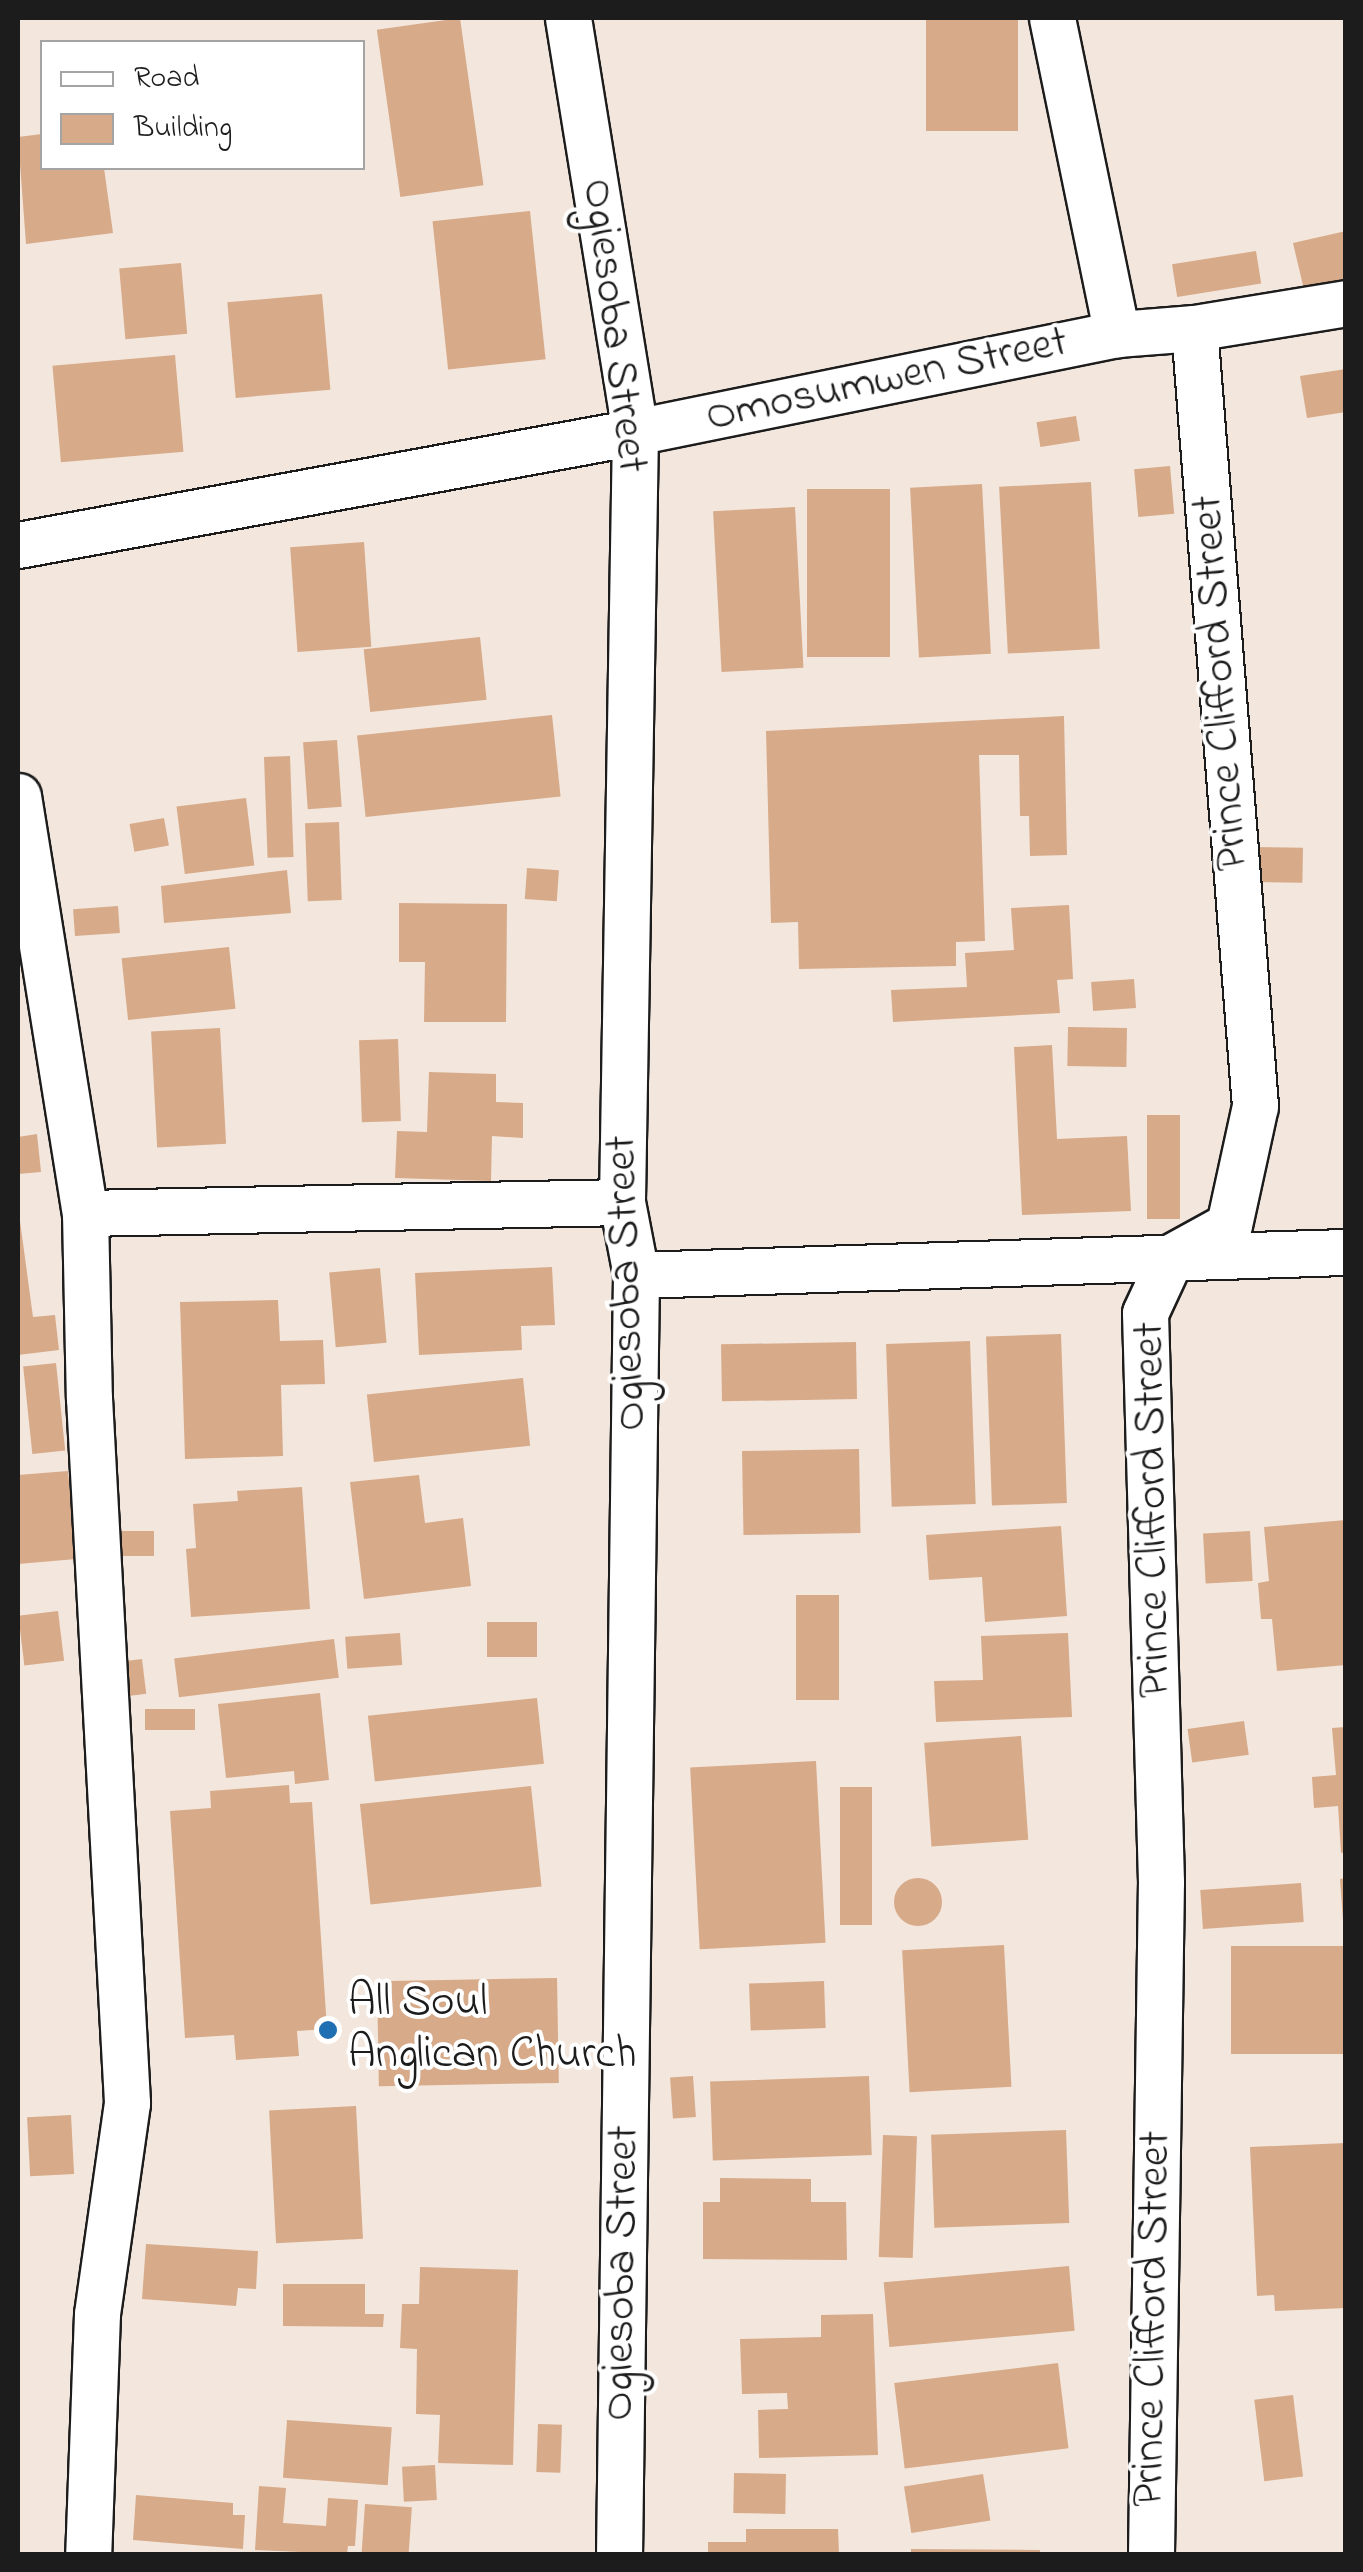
<!DOCTYPE html>
<html>
<head>
<meta charset="utf-8">
<style>
  body { margin:0 }
  #map { position:relative; width:1363px; height:2572px; overflow:hidden; background:#f3e6dc; font-family:"Indie Flower",sans-serif }
  div>[style] { position:absolute }
  .building>* { inset:0; background:#d7aa89; transform-origin:0 0 }
  .round { border-radius:50% }
  .roads { filter:drop-shadow(2px 0 #1c1c1c) drop-shadow(-2px 0 #1c1c1c) drop-shadow(0 2px #1c1c1c) drop-shadow(0 -2px #1c1c1c) }
  .minor>* { height:45px; margin:-22.5px; padding:0 22.5px; transform-origin:22.5px; border-radius:22.5px; background:#fff }
  .dots>* { width:28px; height:28px; translate:-50% -50%; box-sizing:border-box; border:5px solid #fff; border-radius:50% }
  span { translate:-50% -50%; white-space:nowrap; text-align:center; line-height:1.15; -webkit-text-stroke:8px #fff; paint-order:stroke }
  .street-label { font-size:45px; color:#1c1c1c }
  .poi-label { font-size:45px; color:#1c1c1c }
  .left { translate:0 -50%; text-align:left }
  .frame { position:absolute; inset:0; border:20px solid #1c1c1c; pointer-events:none }
  .legend { position:absolute; left:40px; top:40px; width:325px; height:130px; box-sizing:border-box; background:#fff; border:2px solid #a4a4a4; margin:0; padding:12px 18px; list-style:none; font-size:30px; color:#1c1c1c }
  .legend li { display:flex; align-items:center; gap:20px; height:50px }
  .legend b { width:50px; border:2px solid #a4a4a4 }
</style>
</head>
<body>
<div id="map">
  <div class="building">
    <div style="left:460px;top:18px;width:169px;height:84px;rotate:82deg"></div>
    <div style="left:926px;top:18px;width:92px;height:113px"></div>
    <div style="clip-path:polygon(42px 134px,42px 168px,104px 168px,113px 233px,26px 244px,18px 137px)"></div>
    <div style="left:530px;top:211px;width:149px;height:98px;rotate:84deg"></div>
    <div style="clip-path:polygon(1346px 231px,1346px 284px,1305px 294px,1293px 243px)"></div>
    <div style="left:1256px;top:251px;width:33px;height:85px;rotate:81deg"></div>
    <div style="left:181px;top:263px;width:71px;height:62px;rotate:85deg"></div>
    <div style="left:322px;top:294px;width:96px;height:95px;rotate:85deg"></div>
    <div style="left:175px;top:355px;width:97px;height:123px;rotate:85deg"></div>
    <div style="clip-path:polygon(1346px 369px,1346px 412px,1307px 418px,1300px 376px)"></div>
    <div style="left:1076px;top:416px;width:25px;height:40px;rotate:81deg"></div>
    <div style="left:1170px;top:466px;width:48px;height:36px;rotate:85deg"></div>
    <div style="left:1091px;top:482px;width:167px;height:92px;rotate:87deg"></div>
    <div style="left:982px;top:484px;width:170px;height:72px;rotate:87deg"></div>
    <div style="left:807px;top:489px;width:83px;height:168px"></div>
    <div style="left:795px;top:507px;width:161px;height:82px;rotate:87deg"></div>
    <div style="left:364px;top:542px;width:105px;height:74px;rotate:86deg"></div>
    <div style="left:480px;top:637px;width:63px;height:117px;rotate:84deg"></div>
    <div style="left:552px;top:715px;width:82px;height:196px;rotate:84deg"></div>
    <div style="clip-path:polygon(1064px 716px,1067px 855px,1030px 856px,1029px 816px,1020px 816px,1019px 755px,979px 755px,985px 941px,956px 942px,956px 966px,799px 969px,798px 922px,771px 923px,766px 731px)"></div>
    <div style="left:337px;top:740px;width:67px;height:34px;rotate:86deg"></div>
    <div style="left:290px;top:756px;width:101px;height:26px;rotate:88deg"></div>
    <div style="left:246px;top:798px;width:68px;height:70px;rotate:83deg"></div>
    <div style="left:164px;top:818px;width:28px;height:35px;rotate:80deg"></div>
    <div style="left:339px;top:822px;width:78px;height:34px;rotate:88deg"></div>
    <div style="left:1254px;top:847px;width:49px;height:35px;rotate:1deg"></div>
    <div style="left:527px;top:868px;width:32px;height:31px;rotate:4deg"></div>
    <div style="clip-path:polygon(287px 870px,291px 913px,164px 923px,161px 886px)"></div>
    <div style="clip-path:polygon(399px 903px,507px 904px,506px 1022px,424px 1022px,425px 962px,399px 962px)"></div>
    <div style="clip-path:polygon(1069px 905px,1073px 979px,1057px 980px,1060px 1013px,893px 1022px,891px 990px,967px 987px,965px 953px,1014px 950px,1011px 908px)"></div>
    <div style="left:118px;top:906px;width:27px;height:45px;rotate:86deg"></div>
    <div style="left:229px;top:947px;width:62px;height:108px;rotate:84deg"></div>
    <div style="left:1134px;top:979px;width:29px;height:43px;rotate:86deg"></div>
    <div style="left:1068px;top:1027px;width:59px;height:39px;rotate:1deg"></div>
    <div style="left:220px;top:1028px;width:116px;height:69px;rotate:87deg"></div>
    <div style="left:398px;top:1039px;width:82px;height:39px;rotate:88deg"></div>
    <div style="clip-path:polygon(1052px 1045px,1057px 1139px,1127px 1136px,1131px 1211px,1022px 1215px,1014px 1047px)"></div>
    <div style="clip-path:polygon(429px 1072px,496px 1074px,496px 1102px,523px 1103px,523px 1138px,492px 1136px,491px 1181px,395px 1178px,397px 1131px,427px 1132px)"></div>
    <div style="left:1147px;top:1115px;width:33px;height:104px"></div>
    <div style="clip-path:polygon(37px 1134px,41px 1172px,18px 1174px,18px 1137px)"></div>
    <div style="clip-path:polygon(20px 1221px,33px 1317px,55px 1315px,59px 1350px,18px 1355px)"></div>
    <div style="clip-path:polygon(552px 1267px,555px 1325px,521px 1326px,522px 1350px,419px 1355px,415px 1273px)"></div>
    <div style="left:380px;top:1268px;width:75px;height:51px;rotate:85deg"></div>
    <div style="clip-path:polygon(278px 1300px,280px 1341px,323px 1340px,325px 1384px,281px 1385px,283px 1456px,185px 1459px,180px 1302px)"></div>
    <div style="left:1061px;top:1334px;width:169px;height:75px;rotate:88deg"></div>
    <div style="left:970px;top:1341px;width:163px;height:84px;rotate:88deg"></div>
    <div style="left:856px;top:1342px;width:57px;height:135px;rotate:89deg"></div>
    <div style="left:56px;top:1363px;width:88px;height:33px;rotate:84deg"></div>
    <div style="left:523px;top:1378px;width:68px;height:157px;rotate:84deg"></div>
    <div style="left:859px;top:1449px;width:84px;height:117px;rotate:89deg"></div>
    <div style="clip-path:polygon(68px 1471px,76px 1559px,18px 1564px,18px 1475px)"></div>
    <div style="clip-path:polygon(419px 1475px,425px 1523px,463px 1518px,471px 1586px,364px 1599px,350px 1482px)"></div>
    <div style="clip-path:polygon(302px 1487px,310px 1609px,191px 1617px,186px 1549px,196px 1548px,193px 1504px,238px 1501px,237px 1491px)"></div>
    <div style="clip-path:polygon(1346px 1520px,1346px 1665px,1277px 1671px,1272px 1619px,1261px 1619px,1258px 1583px,1269px 1581px,1264px 1527px)"></div>
    <div style="clip-path:polygon(1061px 1526px,1067px 1616px,985px 1622px,982px 1577px,929px 1580px,926px 1535px)"></div>
    <div style="left:118px;top:1531px;width:36px;height:25px"></div>
    <div style="left:1250px;top:1531px;width:50px;height:47px;rotate:87deg"></div>
    <div style="left:796px;top:1595px;width:43px;height:105px"></div>
    <div style="left:58px;top:1611px;width:50px;height:40px;rotate:83deg"></div>
    <div style="left:487px;top:1622px;width:50px;height:35px"></div>
    <div style="left:400px;top:1633px;width:32px;height:55px;rotate:86deg"></div>
    <div style="clip-path:polygon(1068px 1633px,1072px 1717px,936px 1722px,934px 1681px,983px 1680px,981px 1636px)"></div>
    <div style="left:334px;top:1639px;width:39px;height:161px;rotate:83deg"></div>
    <div style="left:142px;top:1659px;width:35px;height:20px;rotate:83deg"></div>
    <div style="clip-path:polygon(320px 1693px,329px 1780px,295px 1784px,294px 1771px,226px 1778px,218px 1704px)"></div>
    <div style="left:537px;top:1698px;width:66px;height:170px;rotate:84deg"></div>
    <div style="left:145px;top:1709px;width:50px;height:21px"></div>
    <div style="left:1244px;top:1721px;width:34px;height:57px;rotate:82deg"></div>
    <div style="clip-path:polygon(1346px 1727px,1346px 1852px,1341px 1853px,1338px 1806px,1314px 1808px,1312px 1777px,1336px 1775px,1332px 1728px)"></div>
    <div style="left:1021px;top:1736px;width:104px;height:97px;rotate:86deg"></div>
    <div style="left:816px;top:1761px;width:182px;height:126px;rotate:87deg"></div>
    <div style="clip-path:polygon(289px 1785px,290px 1803px,312px 1802px,327px 2029px,297px 2031px,299px 2056px,236px 2060px,234px 2035px,185px 2038px,170px 1811px,211px 1808px,210px 1791px)"></div>
    <div style="left:531px;top:1786px;width:101px;height:172px;rotate:84deg"></div>
    <div style="left:840px;top:1787px;width:32px;height:138px"></div>
    <div class="round" style="left:894px;top:1878px;width:48px;height:48px"></div>
    <div style="clip-path:polygon(1346px 1878px,1346px 1920px,1343px 1920px,1340px 1879px)"></div>
    <div style="left:1301px;top:1883px;width:39px;height:101px;rotate:86deg"></div>
    <div style="left:1004px;top:1945px;width:142px;height:102px;rotate:87deg"></div>
    <div style="left:1346px;top:1946px;width:108px;height:115px;rotate:90deg"></div>
    <div style="left:557px;top:1978px;width:105px;height:180px;rotate:89deg"></div>
    <div style="left:824px;top:1981px;width:47px;height:75px;rotate:88deg"></div>
    <div style="left:693px;top:2076px;width:41px;height:23px;rotate:86deg"></div>
    <div style="left:869px;top:2076px;width:79px;height:159px;rotate:88deg"></div>
    <div style="left:356px;top:2106px;width:133px;height:87px;rotate:87deg"></div>
    <div style="left:71px;top:2115px;width:59px;height:44px;rotate:87deg"></div>
    <div style="left:1066px;top:2130px;width:93px;height:135px;rotate:88deg"></div>
    <div style="left:883px;top:2135px;width:34px;height:122px;rotate:2deg"></div>
    <div style="clip-path:polygon(1346px 2143px,1346px 2308px,1275px 2311px,1274px 2295px,1257px 2296px,1250px 2147px)"></div>
    <div style="clip-path:polygon(720px 2178px,811px 2179px,811px 2202px,846px 2202px,847px 2260px,703px 2259px,703px 2202px,720px 2202px)"></div>
    <div style="clip-path:polygon(146px 2244px,258px 2251px,256px 2289px,238px 2288px,236px 2306px,142px 2299px)"></div>
    <div style="left:1069px;top:2266px;width:65px;height:186px;rotate:85deg"></div>
    <div style="clip-path:polygon(420px 2267px,518px 2270px,513px 2465px,438px 2463px,440px 2415px,416px 2414px,417px 2349px,400px 2348px,402px 2304px,419px 2304px)"></div>
    <div style="clip-path:polygon(283px 2284px,365px 2284px,365px 2314px,384px 2314px,383px 2327px,283px 2326px)"></div>
    <div style="clip-path:polygon(873px 2314px,878px 2455px,759px 2458px,758px 2410px,788px 2409px,787px 2393px,742px 2394px,740px 2339px,821px 2337px,821px 2315px)"></div>
    <div style="left:1058px;top:2363px;width:86px;height:165px;rotate:83deg"></div>
    <div style="left:1293px;top:2395px;width:82px;height:39px;rotate:83deg"></div>
    <div style="left:287px;top:2420px;width:105px;height:58px;rotate:4deg"></div>
    <div style="left:538px;top:2424px;width:24px;height:48px;rotate:2deg"></div>
    <div style="left:435px;top:2465px;width:35px;height:33px;rotate:87deg"></div>
    <div style="left:734px;top:2473px;width:52px;height:40px;rotate:1deg"></div>
    <div style="left:983px;top:2474px;width:47px;height:80px;rotate:81deg"></div>
    <div style="clip-path:polygon(259px 2486px,286px 2488px,283px 2523px,326px 2526px,328px 2498px,358px 2500px,355px 2546px,348px 2546px,347px 2554px,255px 2550px)"></div>
    <div style="clip-path:polygon(136px 2495px,233px 2503px,233px 2515px,245px 2515px,243px 2549px,133px 2540px)"></div>
    <div style="left:365px;top:2504px;width:47px;height:50px;rotate:4deg"></div>
    <div style="clip-path:polygon(746px 2529px,838px 2529px,839px 2554px,708px 2554px,708px 2542px,746px 2542px)"></div>
    <div style="clip-path:polygon(911px 2549px,1040px 2550px,1040px 2554px,911px 2554px)"></div>
  </div>
  <div class="roads">
    <div class="minor">
      <div style="left:568px;top:18px;width:419px;rotate:80.8deg"></div>
      <div style="left:635px;top:432px;width:770px;rotate:90.97deg"></div>
      <div style="left:622px;top:1202px;width:74px;rotate:79.1deg"></div>
      <div style="left:636px;top:1275px;width:1279px;rotate:90.76deg"></div>
      <div style="left:1052px;top:18px;width:323px;rotate:78.4deg"></div>
      <div style="left:18px;top:545px;width:627px;rotate:-10.38deg"></div>
      <div style="left:635px;top:432px;width:492px;rotate:-11.5deg"></div>
      <div style="left:1117px;top:334px;width:77px;rotate:-4.5deg"></div>
      <div style="left:1194px;top:328px;width:154px;rotate:-9.3deg"></div>
      <div style="left:18px;top:796px;width:422px;rotate:80.9deg"></div>
      <div style="left:85px;top:1213px;width:185px;rotate:88.8deg"></div>
      <div style="left:89px;top:1398px;width:706px;rotate:86.91deg"></div>
      <div style="left:127px;top:2103px;width:213px;rotate:98.1deg"></div>
      <div style="left:97px;top:2314px;width:240px;rotate:92.1deg"></div>
      <div style="left:85px;top:1213px;width:537px;rotate:-1.17deg"></div>
      <div style="left:636px;top:1275px;width:710px;rotate:-1.86deg"></div>
      <div style="left:1151px;top:2554px;width:672px;rotate:-89.15deg"></div>
      <div style="left:1161px;top:1882px;width:569px;rotate:-91.61deg"></div>
      <div style="left:1145px;top:1313px;width:62px;rotate:-65.1deg"></div>
      <div style="left:1171px;top:1257px;width:66px;rotate:-28.9deg"></div>
      <div style="left:1229px;top:1225px;width:122px;rotate:-77.7deg"></div>
      <div style="left:1255px;top:1106px;width:780px;rotate:-94.48deg"></div>
    </div>
  </div>
  <div class="dots">
    <div style="left:328px;top:2030px;background:#1f6fb2"></div>
  </div>
  <div class="street-label">
    <span style="left:613px;top:326px;rotate:83deg">Ogiesoba Street</span>
    <span style="left:887px;top:381px;rotate:-12deg">Omosumwen Street</span>
    <span style="left:1222px;top:683px;rotate:-94deg">Prince Clifford Street</span>
    <span style="left:628px;top:1283px;rotate:-92deg">Ogiesoba Street</span>
    <span style="left:1154px;top:1510px;rotate:-91deg">Prince Clifford Street</span>
    <span style="left:623px;top:2273px;rotate:-89deg">Ogiesoba Street</span>
    <span style="left:1154px;top:2319px;rotate:-89deg">Prince Clifford Street</span>
  </div>
  <div class="poi-label">
    <span class="left" style="left:348px;top:2030px">All Soul<br>Anglican Church</span>
  </div>
  <div class="frame"></div>
  <ul class="legend">
  <li><b style="height:12px;background:#fff"></b>Road</li>
  <li><b style="height:28px;background:#d7aa89"></b>Building</li>
  </ul>
</div>
</body>
</html>
